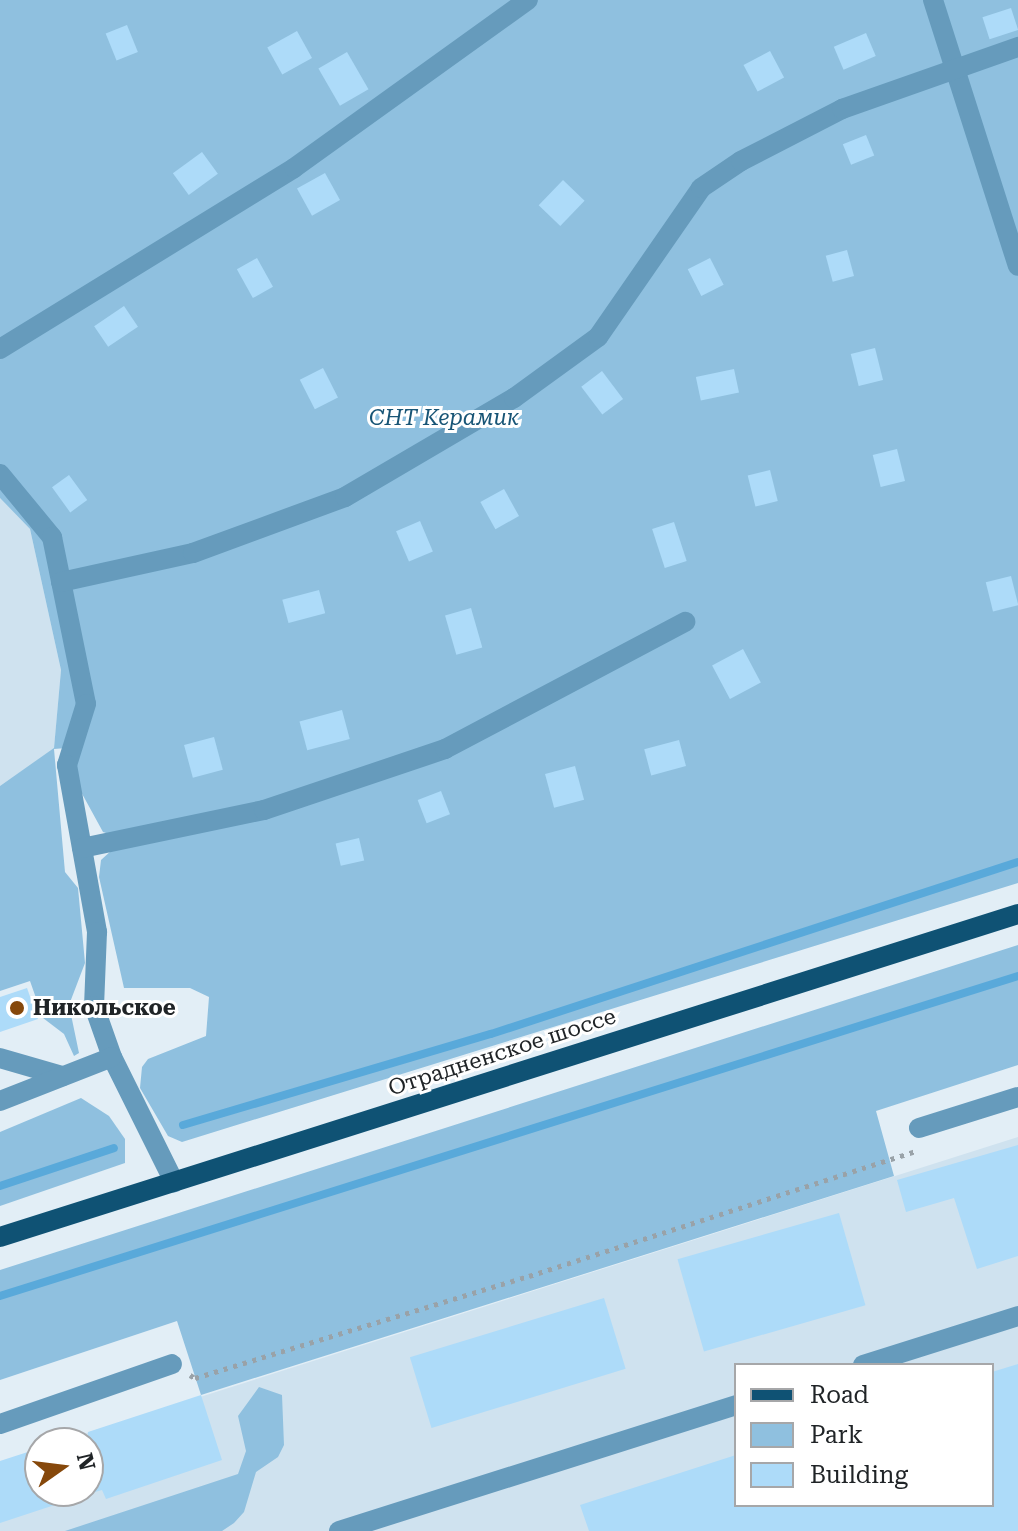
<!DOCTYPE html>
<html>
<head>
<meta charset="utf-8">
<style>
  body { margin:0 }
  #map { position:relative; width:1018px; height:1531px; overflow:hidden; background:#e2eef6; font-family:"Roboto Serif",serif }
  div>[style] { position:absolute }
  .built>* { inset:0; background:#cfe2ef }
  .green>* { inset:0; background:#8fc0df }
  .stream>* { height:8px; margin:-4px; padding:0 4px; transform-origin:4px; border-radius:4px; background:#59a9da }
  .building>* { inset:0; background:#addbf9; transform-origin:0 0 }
  .path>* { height:5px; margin-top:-2.5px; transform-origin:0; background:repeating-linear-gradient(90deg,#99a2a8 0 4px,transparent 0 10px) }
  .minor>* { height:20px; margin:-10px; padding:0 10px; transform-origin:10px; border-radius:10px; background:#669bbc }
  .major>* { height:20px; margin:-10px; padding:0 10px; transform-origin:10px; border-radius:10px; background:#0f5274 }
  .dots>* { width:22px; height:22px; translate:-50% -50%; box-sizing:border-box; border:4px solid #fff; border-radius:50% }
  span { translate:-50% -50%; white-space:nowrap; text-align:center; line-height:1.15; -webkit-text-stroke:6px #fff; paint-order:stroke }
  .park-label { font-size:22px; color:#185576; font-style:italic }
  .poi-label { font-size:22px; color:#202427; font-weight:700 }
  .left { translate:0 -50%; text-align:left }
  .street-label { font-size:22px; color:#202427 }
  .legend { position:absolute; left:734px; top:1363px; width:260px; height:144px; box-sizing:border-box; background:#fff; border:2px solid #a6a7a9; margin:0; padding:10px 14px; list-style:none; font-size:24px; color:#202427 }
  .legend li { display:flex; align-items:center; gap:16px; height:40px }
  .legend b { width:40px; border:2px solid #a6a7a9 }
  .north { position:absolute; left:24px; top:1427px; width:80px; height:80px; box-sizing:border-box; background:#fff; border:2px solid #a6a7a9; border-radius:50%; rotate:76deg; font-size:22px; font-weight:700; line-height:32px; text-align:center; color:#202427 }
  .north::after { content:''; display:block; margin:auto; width:28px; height:36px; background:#86480b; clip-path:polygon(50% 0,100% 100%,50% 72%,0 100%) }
</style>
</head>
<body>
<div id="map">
  <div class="built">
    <div style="clip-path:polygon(0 498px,30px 529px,61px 670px,54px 749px,0 786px)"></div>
    <div style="clip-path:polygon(evenodd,1018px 1137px,1018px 1531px,0 1531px,0 1461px,40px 1491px,88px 1491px,88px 1443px,55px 1443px,1018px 1137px,736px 1365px,992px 1365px,992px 1505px,736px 1505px,736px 1365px)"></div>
  </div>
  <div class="green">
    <div style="clip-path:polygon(0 0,1018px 0,1018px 883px,182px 1142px,168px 1136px,140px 1088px,142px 1067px,148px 1059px,206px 1036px,209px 997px,190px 988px,124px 988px,99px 877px,101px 860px,112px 850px,115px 836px,103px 832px,80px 790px,74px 769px,79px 747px,54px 749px,65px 872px,78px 888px,85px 963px,69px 1005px,79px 1053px,74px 1056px,64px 1034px,43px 1018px,30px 981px,0 991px,0 786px,54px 748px,61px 670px,30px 529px,0 498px)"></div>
    <div style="clip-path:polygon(1018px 945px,1018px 1065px,876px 1111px,894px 1176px,201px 1395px,177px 1321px,0 1380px,0 1270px)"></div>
    <div style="clip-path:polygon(81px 1098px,109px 1116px,125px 1139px,125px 1163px,0 1206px,0 1132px)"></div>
    <div style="clip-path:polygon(259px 1387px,282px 1395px,284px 1445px,278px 1457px,256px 1472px,244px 1512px,234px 1523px,222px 1531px,65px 1531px,238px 1474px,246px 1451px,238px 1416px)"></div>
  </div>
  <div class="stream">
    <div style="left:183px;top:1125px;width:321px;rotate:-16.5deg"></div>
    <div style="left:491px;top:1034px;width:554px;rotate:-18.08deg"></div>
    <div style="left:0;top:1186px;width:120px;rotate:-18.4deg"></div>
    <div style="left:0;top:1296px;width:1067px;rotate:-17.45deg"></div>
  </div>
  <div class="building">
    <div style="left:1011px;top:8px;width:23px;height:30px;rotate:72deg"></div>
    <div style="left:127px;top:25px;width:29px;height:23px;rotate:68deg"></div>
    <div style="left:297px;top:31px;width:31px;height:34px;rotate:61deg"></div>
    <div style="left:866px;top:33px;width:25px;height:35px;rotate:67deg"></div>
    <div style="left:770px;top:51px;width:30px;height:30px;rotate:62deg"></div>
    <div style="left:347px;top:52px;width:43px;height:33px;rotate:60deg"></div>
    <div style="left:866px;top:135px;width:22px;height:25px;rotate:68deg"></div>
    <div style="left:202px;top:152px;width:27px;height:36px;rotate:54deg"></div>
    <div style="left:325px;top:173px;width:31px;height:32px;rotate:61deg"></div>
    <div style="left:563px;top:180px;width:30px;height:35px;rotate:44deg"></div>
    <div style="left:847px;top:250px;width:27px;height:22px;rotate:75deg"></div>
    <div style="left:257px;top:258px;width:33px;height:23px;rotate:61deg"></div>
    <div style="left:710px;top:258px;width:30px;height:25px;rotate:63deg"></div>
    <div style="left:124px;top:306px;width:25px;height:36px;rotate:56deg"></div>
    <div style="left:875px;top:348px;width:33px;height:25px;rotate:76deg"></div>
    <div style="left:323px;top:368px;width:33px;height:26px;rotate:63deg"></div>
    <div style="left:734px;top:369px;width:24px;height:39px;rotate:78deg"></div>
    <div style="left:602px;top:371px;width:35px;height:26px;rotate:53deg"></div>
    <div style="left:897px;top:449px;width:33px;height:25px;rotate:76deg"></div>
    <div style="left:770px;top:470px;width:32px;height:23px;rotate:76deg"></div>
    <div style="left:69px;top:475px;width:31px;height:21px;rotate:54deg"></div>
    <div style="left:504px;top:489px;width:31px;height:27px;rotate:61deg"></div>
    <div style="left:420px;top:521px;width:33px;height:26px;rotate:67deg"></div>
    <div style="left:674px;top:522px;width:41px;height:23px;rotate:72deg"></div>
    <div style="left:1011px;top:576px;width:30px;height:26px;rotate:76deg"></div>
    <div style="left:319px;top:590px;width:24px;height:38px;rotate:75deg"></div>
    <div style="left:471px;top:608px;width:41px;height:27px;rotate:74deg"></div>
    <div style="left:743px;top:649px;width:38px;height:35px;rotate:62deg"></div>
    <div style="left:342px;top:710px;width:30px;height:44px;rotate:75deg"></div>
    <div style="left:214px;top:737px;width:34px;height:31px;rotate:75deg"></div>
    <div style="left:679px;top:740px;width:27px;height:36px;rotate:75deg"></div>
    <div style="left:575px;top:766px;width:35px;height:31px;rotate:75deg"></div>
    <div style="left:441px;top:791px;width:25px;height:25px;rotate:69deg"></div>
    <div style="left:359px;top:838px;width:23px;height:24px;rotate:77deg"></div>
    <div style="clip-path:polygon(27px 988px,38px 1019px,0 1032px,0 997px)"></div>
    <div style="clip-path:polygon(1018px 1145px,1018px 1256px,977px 1269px,954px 1198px,906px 1212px,897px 1180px)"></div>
    <div style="left:839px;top:1213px;width:96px;height:168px;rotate:74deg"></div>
    <div style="left:604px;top:1298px;width:74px;height:203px;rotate:73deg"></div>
    <div style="clip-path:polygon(1018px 1364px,1018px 1531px,589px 1531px,580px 1505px,736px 1455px,736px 1505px,992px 1505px,992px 1372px)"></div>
    <div style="clip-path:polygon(201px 1395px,222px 1460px,106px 1499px,102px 1490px,88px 1494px,88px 1432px)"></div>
    <div style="clip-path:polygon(40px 1448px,40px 1491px,84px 1491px,85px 1495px,0 1523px,0 1461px)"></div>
  </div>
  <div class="path">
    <div style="left:190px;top:1375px;width:6px;rotate:31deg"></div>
    <div style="left:195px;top:1378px;width:349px;rotate:-17deg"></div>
    <div style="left:529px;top:1276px;width:407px;rotate:-17.9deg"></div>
  </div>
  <div class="minor">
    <div style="left:933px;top:0;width:279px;rotate:72.3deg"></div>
    <div style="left:0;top:349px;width:345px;rotate:-31.6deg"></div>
    <div style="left:294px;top:168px;width:288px;rotate:-35.7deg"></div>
    <div style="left:0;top:474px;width:82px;rotate:50.5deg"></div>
    <div style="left:52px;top:537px;width:170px;rotate:78.5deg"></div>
    <div style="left:86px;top:704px;width:64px;rotate:107.3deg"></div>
    <div style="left:67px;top:765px;width:170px;rotate:79.8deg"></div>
    <div style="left:97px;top:932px;width:74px;rotate:92.3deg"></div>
    <div style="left:94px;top:1006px;width:54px;rotate:70.6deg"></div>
    <div style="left:112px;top:1057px;width:140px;rotate:63.6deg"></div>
    <div style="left:61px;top:582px;width:135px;rotate:-12.4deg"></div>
    <div style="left:193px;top:553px;width:162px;rotate:-20.2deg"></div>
    <div style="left:345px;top:497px;width:196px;rotate:-30.4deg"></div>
    <div style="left:514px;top:398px;width:104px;rotate:-36deg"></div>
    <div style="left:598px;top:337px;width:181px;rotate:-55.3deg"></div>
    <div style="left:701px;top:188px;width:48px;rotate:-34deg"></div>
    <div style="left:741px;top:161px;width:114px;rotate:-27.2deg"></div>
    <div style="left:842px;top:109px;width:187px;rotate:-19.4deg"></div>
    <div style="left:82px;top:848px;width:186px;rotate:-11.8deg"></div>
    <div style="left:264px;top:810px;width:191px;rotate:-18.6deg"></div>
    <div style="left:445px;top:749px;width:272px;rotate:-27.9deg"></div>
    <div style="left:0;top:1058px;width:65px;rotate:16.2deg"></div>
    <div style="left:0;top:1101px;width:120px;rotate:-21.4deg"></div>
    <div style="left:919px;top:1128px;width:104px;rotate:-17.4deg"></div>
    <div style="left:863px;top:1365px;width:163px;rotate:-17.5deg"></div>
    <div style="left:0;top:1424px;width:182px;rotate:-19.2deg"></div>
    <div style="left:339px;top:1531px;width:417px;rotate:-17.6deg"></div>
  </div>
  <div class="major">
    <div style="left:0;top:1237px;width:1068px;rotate:-17.6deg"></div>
  </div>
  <div class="dots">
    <div style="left:17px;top:1008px;background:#86480b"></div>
  </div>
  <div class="park-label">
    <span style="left:444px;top:418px">СНТ Керамик</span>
  </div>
  <div class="poi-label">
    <span class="left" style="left:33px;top:1008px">Никольское</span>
  </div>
  <div class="street-label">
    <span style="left:502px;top:1052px;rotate:-18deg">Отрадненское шоссе</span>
  </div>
  <ul class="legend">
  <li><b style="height:10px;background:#0f5274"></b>Road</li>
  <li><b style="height:22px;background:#8fc0df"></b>Park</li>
  <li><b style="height:22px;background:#addbf9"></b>Building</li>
  </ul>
  <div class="north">N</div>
</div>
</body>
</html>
